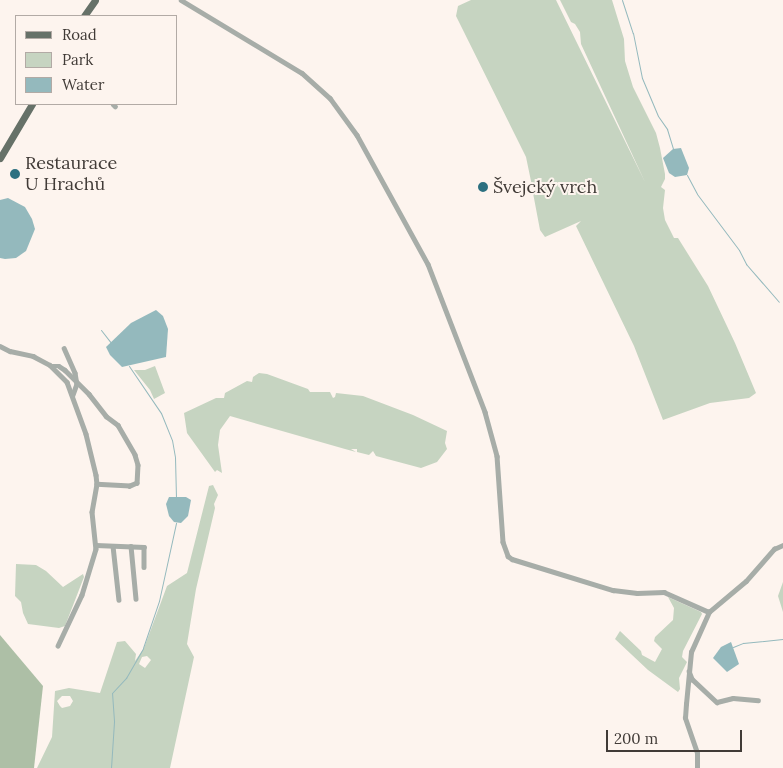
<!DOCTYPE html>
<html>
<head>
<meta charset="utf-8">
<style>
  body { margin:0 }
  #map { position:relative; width:783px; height:768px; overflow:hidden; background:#fdf4ee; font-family:Lora,serif }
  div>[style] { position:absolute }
  .green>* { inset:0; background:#c6d4c1 }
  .forest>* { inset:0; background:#adbfa6 }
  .water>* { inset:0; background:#94b9bd }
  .stream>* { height:1px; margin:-0.5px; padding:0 0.5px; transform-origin:0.5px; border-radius:0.5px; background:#94b9bd }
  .minor>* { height:4.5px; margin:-2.25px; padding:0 2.25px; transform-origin:2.25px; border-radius:2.25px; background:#a7ada8 }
  .primary>* { height:7px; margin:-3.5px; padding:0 3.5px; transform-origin:3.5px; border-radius:3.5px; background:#667168 }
  .dots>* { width:14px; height:14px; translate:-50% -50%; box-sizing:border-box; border:2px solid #fdf4ee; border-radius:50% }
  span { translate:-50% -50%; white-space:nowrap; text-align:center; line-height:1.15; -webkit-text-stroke:4px #fdf4ee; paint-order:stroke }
  .poi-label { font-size:18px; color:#413b37 }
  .left { translate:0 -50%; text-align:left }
  .legend { position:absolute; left:15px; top:15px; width:162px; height:90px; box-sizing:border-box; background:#fdf4ee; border:1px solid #b2aaa5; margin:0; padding:6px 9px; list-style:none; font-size:15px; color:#413b37 }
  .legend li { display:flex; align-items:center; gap:10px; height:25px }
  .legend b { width:25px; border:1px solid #b2aaa5 }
  .scale { position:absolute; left:606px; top:730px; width:136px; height:22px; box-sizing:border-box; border:2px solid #413b37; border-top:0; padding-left:6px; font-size:15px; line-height:18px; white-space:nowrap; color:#413b37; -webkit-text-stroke:4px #fdf4ee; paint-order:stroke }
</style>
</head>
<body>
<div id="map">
  <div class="green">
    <div style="clip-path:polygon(471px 0,556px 0,645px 182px,581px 44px,580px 32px,575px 24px,571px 22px,560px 0,612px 0,624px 39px,625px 61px,633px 87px,656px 133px,660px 148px,665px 174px,665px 179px,661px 187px,665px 190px,663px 208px,665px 220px,674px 238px,678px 238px,708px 286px,735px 343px,756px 393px,749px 398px,710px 403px,663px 420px,634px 346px,576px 226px,581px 221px,545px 237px,540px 230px,533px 193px,535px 188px,532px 186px,526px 157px,456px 16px,458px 6px)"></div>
    <div style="clip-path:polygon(155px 366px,165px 393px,154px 399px,150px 390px,134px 370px,145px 370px)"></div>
    <div style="clip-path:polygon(259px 373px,267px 374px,308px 389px,310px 392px,330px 392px,333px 398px,335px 397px,336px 393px,363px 396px,413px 415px,447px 431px,445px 443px,447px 449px,437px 462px,421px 468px,376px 456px,373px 451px,369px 455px,357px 452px,357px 449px,351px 449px,356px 452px,345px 449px,230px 416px,220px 430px,218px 445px,222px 473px,217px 470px,215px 472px,187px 433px,184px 413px,216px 398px,224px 398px,225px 393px,247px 381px,252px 382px,253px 377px)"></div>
    <div style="clip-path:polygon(evenodd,213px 485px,218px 495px,214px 504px,215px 508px,196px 589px,187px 644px,194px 657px,170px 768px,37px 768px,52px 737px,55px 691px,69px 688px,100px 693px,117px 642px,125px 641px,136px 654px,135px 661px,144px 648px,167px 586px,187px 573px,209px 486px,213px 485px,147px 656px,151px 660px,145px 668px,139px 664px,142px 657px,147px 656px,213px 485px,62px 696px,70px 696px,73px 701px,70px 706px,62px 708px,60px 706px,57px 701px,62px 696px)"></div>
    <div style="clip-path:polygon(16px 564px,36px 565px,46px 571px,63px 587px,83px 574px,84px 577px,65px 626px,59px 628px,28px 624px,23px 613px,21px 602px,15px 596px)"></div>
    <div style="clip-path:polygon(783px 582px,783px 612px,778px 596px)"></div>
    <div style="clip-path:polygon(668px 597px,701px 612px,702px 614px,683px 651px,682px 657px,687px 662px,679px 678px,680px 689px,678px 692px,648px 670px,615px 639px,620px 631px,641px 651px,642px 655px,655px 662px,662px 649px,654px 641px,655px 637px,673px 620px,674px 608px)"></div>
  </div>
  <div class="forest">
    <div style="clip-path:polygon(0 635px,43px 686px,34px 768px,0 768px)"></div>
  </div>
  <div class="water">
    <div style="clip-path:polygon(681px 148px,689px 168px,687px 175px,675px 177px,669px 173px,663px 158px,673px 149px)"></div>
    <div style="clip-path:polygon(8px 198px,25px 207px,32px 219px,35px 229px,26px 251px,16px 258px,5px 259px,0 258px,0 200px)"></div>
    <div style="clip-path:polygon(156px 310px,163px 316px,168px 329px,166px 357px,122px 367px,110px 355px,106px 347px,131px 323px)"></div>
    <div style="clip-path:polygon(169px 497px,186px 497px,191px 500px,188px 516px,181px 523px,174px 522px,169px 516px,166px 504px)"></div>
    <div style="clip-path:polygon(731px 642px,739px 664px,727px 672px,713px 658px,721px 647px)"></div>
  </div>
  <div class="stream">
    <div style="left:622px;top:0;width:35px;rotate:72deg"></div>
    <div style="left:633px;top:33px;width:46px;rotate:78.7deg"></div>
    <div style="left:642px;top:78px;width:41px;rotate:67.2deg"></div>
    <div style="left:658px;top:116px;width:16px;rotate:55deg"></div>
    <div style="left:667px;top:129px;width:21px;rotate:73deg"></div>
    <div style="left:687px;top:175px;width:21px;rotate:62deg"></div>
    <div style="left:697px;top:194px;width:70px;rotate:53.1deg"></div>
    <div style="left:739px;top:250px;width:16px;rotate:63deg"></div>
    <div style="left:746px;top:264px;width:50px;rotate:49deg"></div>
    <div style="left:101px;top:330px;width:16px;rotate:52deg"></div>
    <div style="left:129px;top:366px;width:57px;rotate:55.8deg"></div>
    <div style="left:161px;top:413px;width:29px;rotate:68deg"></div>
    <div style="left:172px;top:440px;width:17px;rotate:80deg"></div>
    <div style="left:175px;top:457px;width:40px;rotate:88.6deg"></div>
    <div style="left:733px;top:647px;width:11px;rotate:-22deg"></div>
    <div style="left:743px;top:643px;width:40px;rotate:-5.7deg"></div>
    <div style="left:111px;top:768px;width:47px;rotate:-86.3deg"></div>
    <div style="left:114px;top:721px;width:28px;rotate:-94deg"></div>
    <div style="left:112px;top:693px;width:21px;rotate:-47deg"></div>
    <div style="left:126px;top:678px;width:34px;rotate:-60deg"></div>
    <div style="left:143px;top:648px;width:50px;rotate:-71.2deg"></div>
    <div style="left:159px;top:601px;width:80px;rotate:-77.7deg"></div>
  </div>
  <div class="minor">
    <div style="left:181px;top:0;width:141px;rotate:31.1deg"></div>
    <div style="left:302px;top:73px;width:38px;rotate:42deg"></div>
    <div style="left:330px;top:98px;width:46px;rotate:53.9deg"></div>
    <div style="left:357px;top:135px;width:147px;rotate:61.2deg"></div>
    <div style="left:428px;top:264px;width:159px;rotate:68.9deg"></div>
    <div style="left:485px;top:412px;width:46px;rotate:74.7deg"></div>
    <div style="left:497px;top:456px;width:86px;rotate:86deg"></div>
    <div style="left:503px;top:542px;width:15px;rotate:70deg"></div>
    <div style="left:508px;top:556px;width:5px;rotate:37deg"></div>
    <div style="left:512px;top:559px;width:106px;rotate:17.1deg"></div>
    <div style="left:613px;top:590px;width:24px;rotate:7deg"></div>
    <div style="left:637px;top:593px;width:27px;rotate:-2deg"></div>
    <div style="left:664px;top:592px;width:49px;rotate:24deg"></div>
    <div style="left:709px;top:612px;width:48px;rotate:-40deg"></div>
    <div style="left:746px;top:581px;width:43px;rotate:-48.8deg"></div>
    <div style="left:774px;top:549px;width:10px;rotate:-24deg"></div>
    <div style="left:113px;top:104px;width:3px;rotate:45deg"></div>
    <div style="left:0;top:346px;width:11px;rotate:27deg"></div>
    <div style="left:10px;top:351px;width:24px;rotate:12deg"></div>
    <div style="left:33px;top:356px;width:19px;rotate:28deg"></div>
    <div style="left:50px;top:365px;width:24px;rotate:45deg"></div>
    <div style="left:67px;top:382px;width:55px;rotate:69.9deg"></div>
    <div style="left:86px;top:434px;width:42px;rotate:76.3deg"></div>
    <div style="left:96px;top:475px;width:9px;rotate:84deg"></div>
    <div style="left:97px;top:484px;width:28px;rotate:100deg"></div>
    <div style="left:92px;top:512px;width:37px;rotate:84deg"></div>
    <div style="left:96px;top:549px;width:48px;rotate:106.9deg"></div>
    <div style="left:82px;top:595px;width:56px;rotate:115.2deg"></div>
    <div style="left:64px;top:348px;width:27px;rotate:66deg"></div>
    <div style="left:75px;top:373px;width:11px;rotate:80deg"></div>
    <div style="left:77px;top:384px;width:12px;rotate:110deg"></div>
    <div style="left:51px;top:366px;width:8px"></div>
    <div style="left:59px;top:366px;width:7px;rotate:34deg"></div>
    <div style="left:65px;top:370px;width:34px;rotate:45deg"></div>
    <div style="left:89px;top:394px;width:28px;rotate:52deg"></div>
    <div style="left:106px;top:416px;width:15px;rotate:37deg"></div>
    <div style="left:118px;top:425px;width:34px;rotate:60deg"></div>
    <div style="left:135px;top:455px;width:10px;rotate:73deg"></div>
    <div style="left:138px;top:465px;width:18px;rotate:93deg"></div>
    <div style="left:137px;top:483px;width:8px;rotate:157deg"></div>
    <div style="left:130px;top:486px;width:33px;rotate:-177deg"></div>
    <div style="left:96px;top:545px;width:48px;rotate:2.4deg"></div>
    <div style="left:144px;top:547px;width:20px;rotate:90deg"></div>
    <div style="left:113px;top:546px;width:54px;rotate:83.7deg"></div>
    <div style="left:131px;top:546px;width:53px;rotate:84.6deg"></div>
    <div style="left:689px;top:671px;width:9px;rotate:69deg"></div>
    <div style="left:692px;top:679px;width:34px;rotate:43deg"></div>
    <div style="left:717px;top:702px;width:16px;rotate:-14deg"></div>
    <div style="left:733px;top:698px;width:25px;rotate:5deg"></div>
    <div style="left:697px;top:768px;width:15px;rotate:-90deg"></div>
    <div style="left:697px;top:753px;width:37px;rotate:-109deg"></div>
    <div style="left:685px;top:718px;width:14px;rotate:-86deg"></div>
    <div style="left:686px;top:704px;width:52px;rotate:-84.5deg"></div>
    <div style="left:691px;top:652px;width:44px;rotate:-65.8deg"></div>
  </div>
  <div class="primary">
    <div style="left:84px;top:16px;width:19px;rotate:-55deg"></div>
    <div style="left:0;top:158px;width:63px;rotate:-59.3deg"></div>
  </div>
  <div class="dots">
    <div style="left:15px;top:174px;background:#2c7080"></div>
    <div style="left:483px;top:187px;background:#2c7080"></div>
  </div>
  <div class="poi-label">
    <span class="left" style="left:25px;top:174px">Restaurace<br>U Hrachů</span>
    <span class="left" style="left:493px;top:187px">Švejcký vrch</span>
  </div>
  <ul class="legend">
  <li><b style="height:6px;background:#667168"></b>Road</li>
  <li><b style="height:14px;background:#c6d4c1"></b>Park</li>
  <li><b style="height:14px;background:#94b9bd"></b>Water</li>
  </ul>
  <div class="scale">200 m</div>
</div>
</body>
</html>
